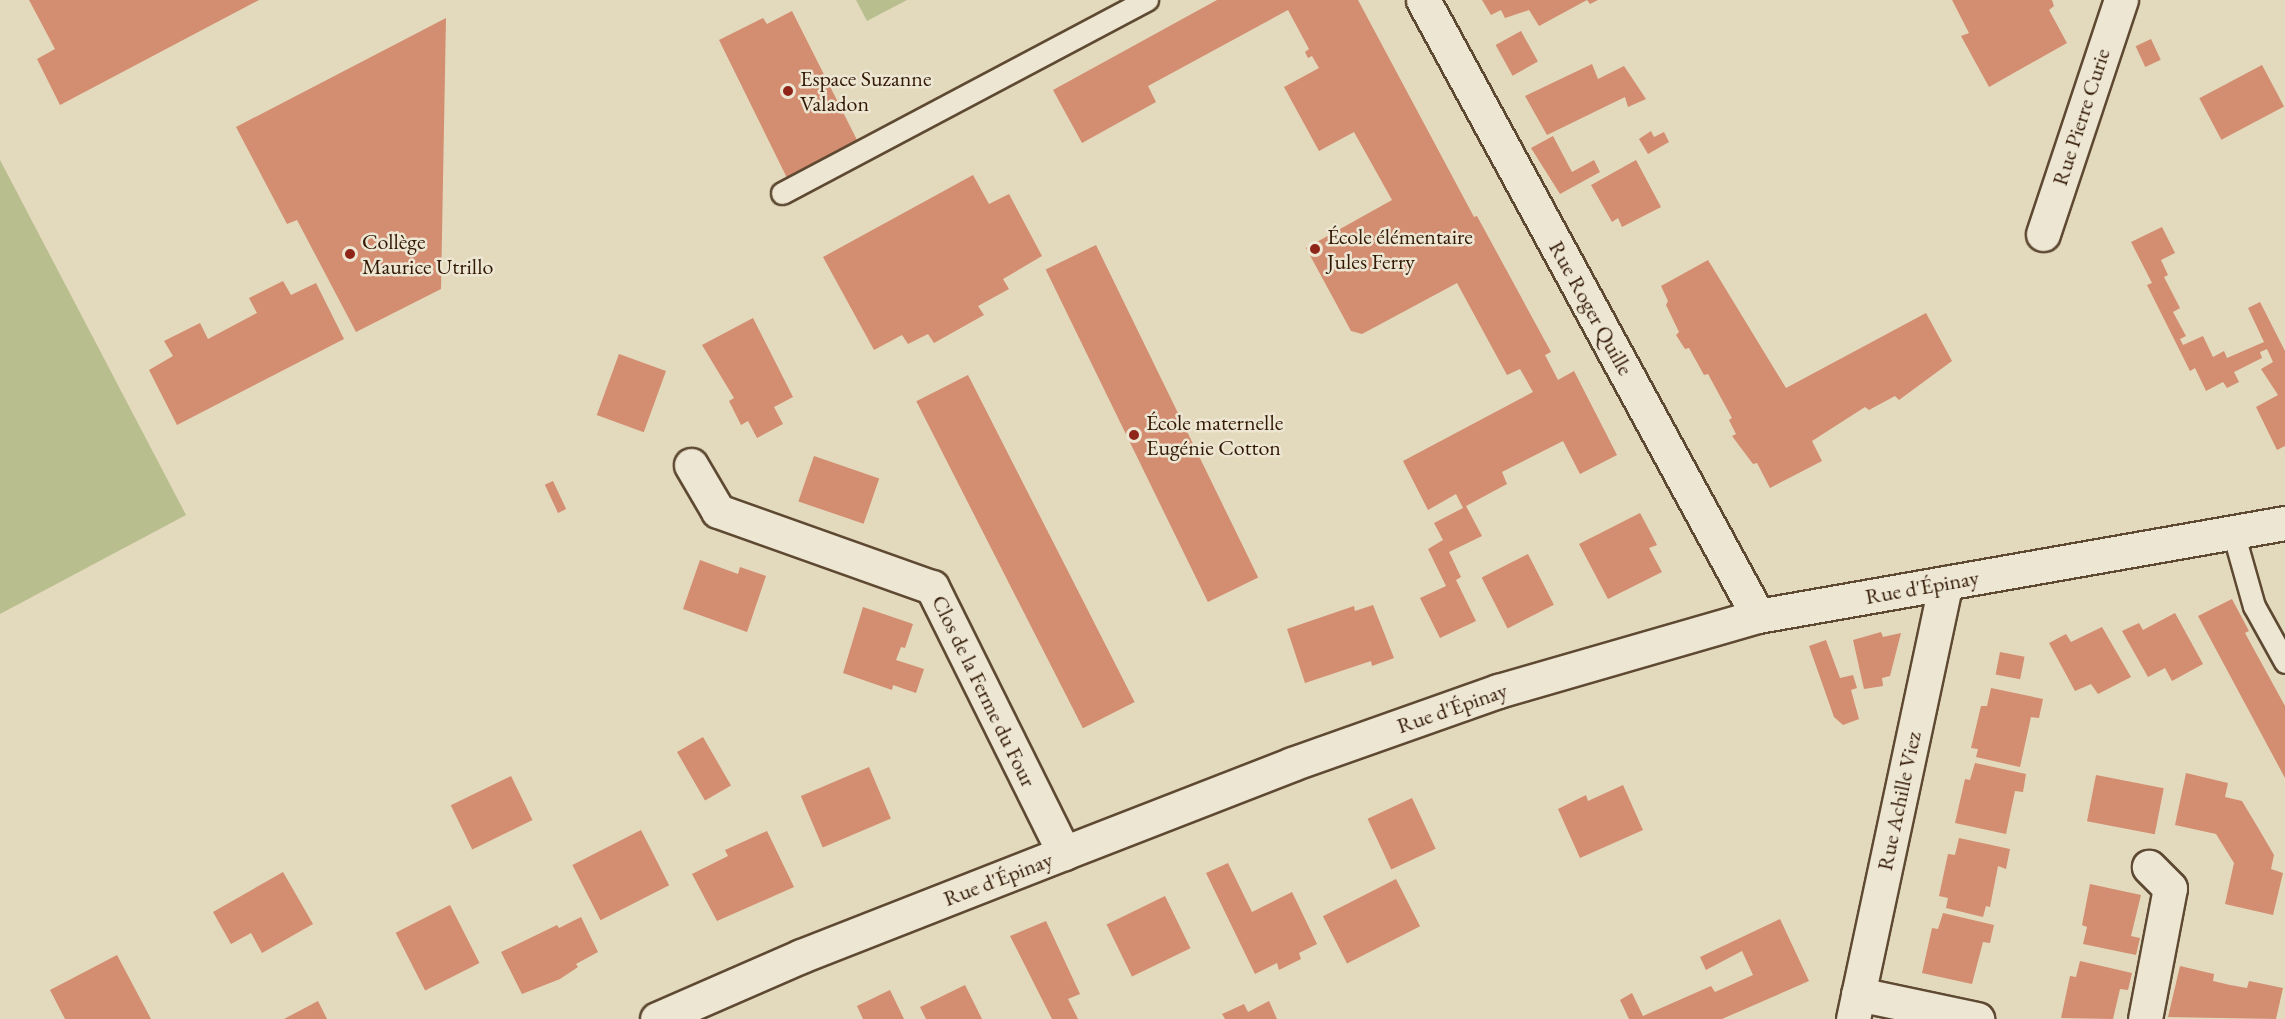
<!DOCTYPE html>
<html>
<head>
<meta charset="utf-8">
<style>
  body { margin:0 }
  #map { position:relative; width:2285px; height:1019px; overflow:hidden; background:#e3d9bc; font-family:"EB Garamond",serif }
  div>[style] { position:absolute }
  .green>* { inset:0; background:#b8be8e }
  .building>* { inset:0; background:#d38d71; transform-origin:0 0 }
  .roads { filter:drop-shadow(2px 0 #5e4932) drop-shadow(-2px 0 #5e4932) drop-shadow(0 2px #5e4932) drop-shadow(0 -2px #5e4932) }
  .lane>* { height:21px; margin:-10.5px; padding:0 10.5px; transform-origin:10.5px; border-radius:10.5px; background:#ede6d3 }
  .street>* { height:33px; margin:-16.5px; padding:0 16.5px; transform-origin:16.5px; border-radius:16.5px; background:#ede6d3 }
  .secondary>* { height:33px; margin:-16.5px; padding:0 16.5px; transform-origin:16.5px; border-radius:16.5px; background:#ede6d3 }
  .dots>* { width:16px; height:16px; translate:-50% -50%; box-sizing:border-box; border:3px solid #ede6d3; border-radius:50% }
  span { translate:-50% -50%; white-space:nowrap; text-align:center; line-height:1.15; -webkit-text-stroke:5px #ede6d3; paint-order:stroke }
  .poi-label { font-size:22px; color:#321904 }
  .left { translate:0 -50%; text-align:left }
  .street-label { font-size:22px; color:#321904 }
</style>
</head>
<body>
<div id="map">
  <div class="green">
    <div style="clip-path:polygon(856px 0,907px 0,867px 21px)"></div>
    <div style="clip-path:polygon(0 160px,186px 515px,0 614px)"></div>
  </div>
  <div class="building">
    <div style="clip-path:polygon(29px 0,259px 0,60px 105px,37px 59px,55px 49px)"></div>
    <div style="clip-path:polygon(1217px 0,1358px 0,1474px 217px,1477px 216px,1551px 352px,1545px 355px,1558px 380px,1574px 371px,1617px 455px,1580px 474px,1563px 441px,1502px 472px,1507px 484px,1466px 506px,1482px 536px,1449px 552px,1461px 577px,1456px 580px,1476px 621px,1440px 638px,1420px 598px,1446px 586px,1428px 549px,1443px 540px,1434px 523px,1463px 508px,1456px 494px,1428px 510px,1403px 461px,1533px 392px,1520px 369px,1507px 375px,1457px 283px,1362px 334px,1351px 331px,1306px 248px,1392px 200px,1354px 132px,1319px 151px,1284px 87px,1319px 68px,1312px 56px,1308px 58px,1305px 52px,1309px 49px,1288px 10px,1148px 86px,1156px 102px,1082px 143px,1053px 90px)"></div>
    <div style="clip-path:polygon(1482px 0,1598px 0,1590px 4px,1587px 0,1539px 26px,1529px 10px,1505px 18px,1501px 10px,1491px 15px)"></div>
    <div style="clip-path:polygon(1952px 0,2052px 0,2054px 6px,2049px 10px,2067px 43px,1989px 87px,1961px 36px,1969px 33px)"></div>
    <div style="clip-path:polygon(792px 11px,858px 142px,790px 184px,719px 40px,763px 18px,767px 24px)"></div>
    <div style="clip-path:polygon(446px 18px,441px 289px,356px 332px,297px 220px,287px 224px,236px 127px)"></div>
    <div style="left:1521px;top:31px;width:35px;height:29px;rotate:61deg"></div>
    <div style="left:2151px;top:39px;width:23px;height:17px;rotate:65deg"></div>
    <div style="clip-path:polygon(1592px 64px,1598px 79px,1624px 66px,1646px 99px,1628px 107px,1625px 97px,1547px 135px,1525px 96px)"></div>
    <div style="left:2262px;top:65px;width:47px;height:71px;rotate:62deg"></div>
    <div style="clip-path:polygon(1651px 131px,1654px 137px,1664px 132px,1669px 142px,1648px 154px,1639px 139px)"></div>
    <div style="clip-path:polygon(1553px 136px,1572px 172px,1594px 160px,1600px 172px,1560px 194px,1531px 148px)"></div>
    <div style="clip-path:polygon(1636px 160px,1661px 207px,1622px 227px,1618px 218px,1612px 222px,1591px 185px)"></div>
    <div style="clip-path:polygon(973px 175px,989px 204px,1009px 194px,1042px 256px,1003px 279px,1009px 289px,978px 306px,984px 315px,934px 343px,928px 334px,908px 344px,902px 335px,874px 350px,823px 257px)"></div>
    <div style="clip-path:polygon(2162px 227px,2175px 253px,2161px 260px,2168px 275px,2164px 277px,2180px 308px,2173px 312px,2186px 336px,2180px 339px,2183px 345px,2203px 336px,2213px 357px,2224px 351px,2227px 358px,2264px 342px,2248px 308px,2260px 302px,2285px 351px,2285px 446px,2277px 450px,2256px 407px,2278px 395px,2261px 369px,2273px 362px,2267px 349px,2260px 352px,2262px 358px,2234px 372px,2239px 382px,2227px 388px,2223px 382px,2206px 391px,2195px 368px,2190px 371px,2147px 285px,2152px 283px,2131px 242px)"></div>
    <div style="left:1096px;top:245px;width:370px;height:56px;rotate:64deg"></div>
    <div style="clip-path:polygon(1708px 260px,1786px 388px,1926px 313px,1952px 361px,1899px 400px,1895px 396px,1869px 410px,1865px 407px,1812px 441px,1822px 461px,1770px 488px,1757px 463px,1753px 464px,1732px 436px,1736px 434px,1729px 420px,1732px 418px,1708px 374px,1704px 375px,1689px 348px,1685px 349px,1676px 335px,1679px 332px,1666px 305px,1668px 301px,1661px 286px)"></div>
    <div style="clip-path:polygon(283px 281px,291px 295px,316px 283px,344px 339px,177px 425px,149px 370px,173px 356px,164px 341px,200px 323px,208px 339px,257px 313px,249px 298px)"></div>
    <div style="clip-path:polygon(753px 318px,793px 397px,774px 407px,783px 424px,757px 438px,748px 421px,741px 425px,729px 401px,734px 398px,702px 345px)"></div>
    <div style="left:619px;top:354px;width:50px;height:65px;rotate:20deg"></div>
    <div style="left:968px;top:375px;width:367px;height:58px;rotate:63deg"></div>
    <div style="left:814px;top:456px;width:69px;height:48px;rotate:19deg"></div>
    <div style="left:553px;top:481px;width:31px;height:9px;rotate:65deg"></div>
    <div style="clip-path:polygon(1640px 513px,1657px 545px,1649px 548px,1662px 572px,1608px 599px,1579px 544px)"></div>
    <div style="left:1528px;top:554px;width:57px;height:52px;rotate:63deg"></div>
    <div style="clip-path:polygon(700px 560px,738px 574px,740px 567px,766px 576px,747px 632px,683px 609px)"></div>
    <div style="clip-path:polygon(2232px 599px,2249px 631px,2245px 633px,2285px 706px,2285px 778px,2198px 616px)"></div>
    <div style="clip-path:polygon(1373px 605px,1394px 658px,1372px 666px,1371px 661px,1305px 683px,1287px 629px,1354px 606px,1355px 611px)"></div>
    <div style="clip-path:polygon(863px 607px,913px 624px,905px 648px,901px 647px,896px 660px,924px 669px,916px 693px,893px 685px,892px 690px,843px 673px)"></div>
    <div style="clip-path:polygon(2175px 613px,2203px 664px,2172px 681px,2165px 668px,2148px 677px,2122px 631px,2139px 623px,2143px 630px)"></div>
    <div style="clip-path:polygon(2102px 627px,2131px 677px,2098px 694px,2091px 684px,2075px 691px,2049px 643px,2066px 634px,2071px 642px)"></div>
    <div style="clip-path:polygon(1881px 632px,1883px 637px,1901px 633px,1890px 676px,1882px 678px,1883px 686px,1864px 689px,1853px 640px)"></div>
    <div style="clip-path:polygon(1826px 640px,1840px 678px,1853px 675px,1857px 688px,1851px 690px,1859px 719px,1843px 725px,1834px 717px,1809px 646px)"></div>
    <div style="left:2000px;top:652px;width:25px;height:23px;rotate:11deg"></div>
    <div style="clip-path:polygon(1991px 688px,2043px 699px,2039px 718px,2031px 717px,2020px 767px,1976px 757px,1978px 749px,1971px 748px,1981px 706px,1987px 706px)"></div>
    <div style="left:703px;top:737px;width:56px;height:30px;rotate:60deg"></div>
    <div style="clip-path:polygon(1975px 763px,2026px 774px,2023px 792px,2015px 791px,2006px 834px,1955px 823px,1965px 779px,1970px 780px)"></div>
    <div style="left:869px;top:767px;width:56px;height:74px;rotate:67deg"></div>
    <div style="clip-path:polygon(2186px 773px,2228px 783px,2225px 797px,2242px 801px,2257px 826px,2274px 855px,2271px 869px,2283px 873px,2273px 915px,2225px 904px,2234px 863px,2216px 834px,2175px 825px)"></div>
    <div style="left:2096px;top:775px;width:69px;height:47px;rotate:11deg"></div>
    <div style="left:511px;top:776px;width:49px;height:67px;rotate:64deg"></div>
    <div style="clip-path:polygon(1623px 785px,1643px 830px,1580px 858px,1558px 809px,1586px 795px,1588px 801px)"></div>
    <div style="left:1412px;top:798px;width:56px;height:49px;rotate:65deg"></div>
    <div style="left:641px;top:830px;width:62px;height:77px;rotate:63deg"></div>
    <div style="clip-path:polygon(767px 831px,794px 887px,717px 921px,692px 874px,728px 856px,725px 850px)"></div>
    <div style="clip-path:polygon(1959px 838px,2010px 849px,2006px 869px,1998px 866px,1990px 907px,1986px 906px,1983px 917px,1946px 908px,1948px 898px,1939px 896px,1948px 854px,1955px 855px)"></div>
    <div style="clip-path:polygon(1228px 863px,1252px 912px,1292px 892px,1317px 944px,1299px 953px,1301px 959px,1279px 970px,1277px 963px,1255px 974px,1206px 873px)"></div>
    <div style="clip-path:polygon(283px 872px,313px 924px,262px 953px,251px 933px,231px 944px,213px 912px)"></div>
    <div style="left:1396px;top:879px;width:53px;height:82px;rotate:63deg"></div>
    <div style="clip-path:polygon(2090px 884px,2141px 895px,2131px 936px,2140px 938px,2136px 955px,2083px 944px,2087px 927px,2082px 925px)"></div>
    <div style="left:1165px;top:896px;width:58px;height:65px;rotate:64deg"></div>
    <div style="left:450px;top:905px;width:65px;height:61px;rotate:63deg"></div>
    <div style="clip-path:polygon(1943px 913px,1994px 925px,1990px 943px,1983px 942px,1972px 984px,1922px 973px,1932px 928px,1938px 929px)"></div>
    <div style="clip-path:polygon(581px 917px,598px 952px,576px 964px,578px 967px,560px 979px,522px 994px,501px 952px,557px 925px,559px 928px)"></div>
    <div style="clip-path:polygon(1780px 919px,1809px 981px,1722px 1019px,1629px 1019px,1620px 1000px,1632px 993px,1643px 1016px,1711px 986px,1715px 992px,1753px 975px,1742px 951px,1706px 970px,1700px 957px)"></div>
    <div style="clip-path:polygon(1046px 921px,1080px 994px,1068px 999px,1078px 1019px,1052px 1019px,1010px 936px)"></div>
    <div style="clip-path:polygon(117px 955px,151px 1019px,65px 1019px,50px 990px)"></div>
    <div style="clip-path:polygon(2080px 961px,2132px 973px,2128px 990px,2120px 989px,2113px 1019px,2061px 1018px,2070px 976px,2076px 977px)"></div>
    <div style="clip-path:polygon(2180px 966px,2214px 974px,2213px 981px,2230px 985px,2247px 988px,2249px 981px,2283px 988px,2276px 1019px,2168px 1017px)"></div>
    <div style="clip-path:polygon(965px 985px,982px 1019px,926px 1019px,920px 1007px)"></div>
    <div style="clip-path:polygon(890px 990px,904px 1019px,863px 1019px,857px 1006px)"></div>
    <div style="clip-path:polygon(318px 1001px,327px 1019px,284px 1019px)"></div>
    <div style="clip-path:polygon(1269px 1001px,1277px 1019px,1225px 1019px,1222px 1014px,1244px 1004px,1248px 1012px)"></div>
  </div>
  <div class="roads">
    <div class="lane">
      <div style="left:782px;top:193px;width:413px;rotate:-27.9deg"></div>
      <div style="left:2233px;top:532px;width:77px;rotate:74.2deg"></div>
      <div style="left:2254px;top:606px;width:64px;rotate:61deg"></div>
    </div>
    <div class="street">
      <div style="left:1423px;top:0;width:701px;rotate:61.46deg"></div>
      <div style="left:2043px;top:234px;width:247px;rotate:-71.6deg"></div>
      <div style="left:691px;top:465px;width:53px;rotate:59.6deg"></div>
      <div style="left:718px;top:511px;width:227px;rotate:19.6deg"></div>
      <div style="left:932px;top:587px;width:297px;rotate:63.6deg"></div>
      <div style="left:1858px;top:994px;width:122px;rotate:11.9deg"></div>
      <div style="left:1853px;top:1019px;width:446px;rotate:-78deg"></div>
      <div style="left:2145px;top:1019px;width:133px;rotate:-79.2deg"></div>
      <div style="left:2170px;top:888px;width:30px;rotate:-135deg"></div>
    </div>
    <div class="secondary">
      <div style="left:657px;top:1019px;width:157px;rotate:-23.6deg"></div>
      <div style="left:801px;top:956px;width:282px;rotate:-21.4deg"></div>
      <div style="left:1064px;top:853px;width:245px;rotate:-21.3deg"></div>
      <div style="left:1292px;top:764px;width:219px;rotate:-19.5deg"></div>
      <div style="left:1498px;top:691px;width:271px;rotate:-16.1deg"></div>
      <div style="left:1758px;top:616px;width:535px;rotate:-10.01deg"></div>
    </div>
  </div>
  <div class="dots">
    <div style="left:788px;top:91px;background:#8f2418"></div>
    <div style="left:1315px;top:249px;background:#8f2418"></div>
    <div style="left:350px;top:254px;background:#8f2418"></div>
    <div style="left:1134px;top:435px;background:#8f2418"></div>
  </div>
  <div class="poi-label">
    <span class="left" style="left:800px;top:91px">Espace Suzanne<br>Valadon</span>
    <span class="left" style="left:1327px;top:249px">École élémentaire<br>Jules Ferry</span>
    <span class="left" style="left:362px;top:254px">Collège<br>Maurice Utrillo</span>
    <span class="left" style="left:1146px;top:435px">École maternelle<br>Eugénie Cotton</span>
  </div>
  <div class="street-label">
    <span style="left:2081px;top:117px;rotate:-72deg">Rue Pierre Curie</span>
    <span style="left:1591px;top:308px;rotate:61deg">Rue Roger Quille</span>
    <span style="left:1922px;top:587px;rotate:-10deg">Rue d'Épinay</span>
    <span style="left:984px;top:691px;rotate:64deg">Clos de la Ferme du Four</span>
    <span style="left:1452px;top:708px;rotate:-19deg">Rue d'Épinay</span>
    <span style="left:1899px;top:801px;rotate:-78deg">Rue Achille Viez</span>
    <span style="left:998px;top:879px;rotate:-21deg">Rue d'Épinay</span>
  </div>
</div>
</body>
</html>
